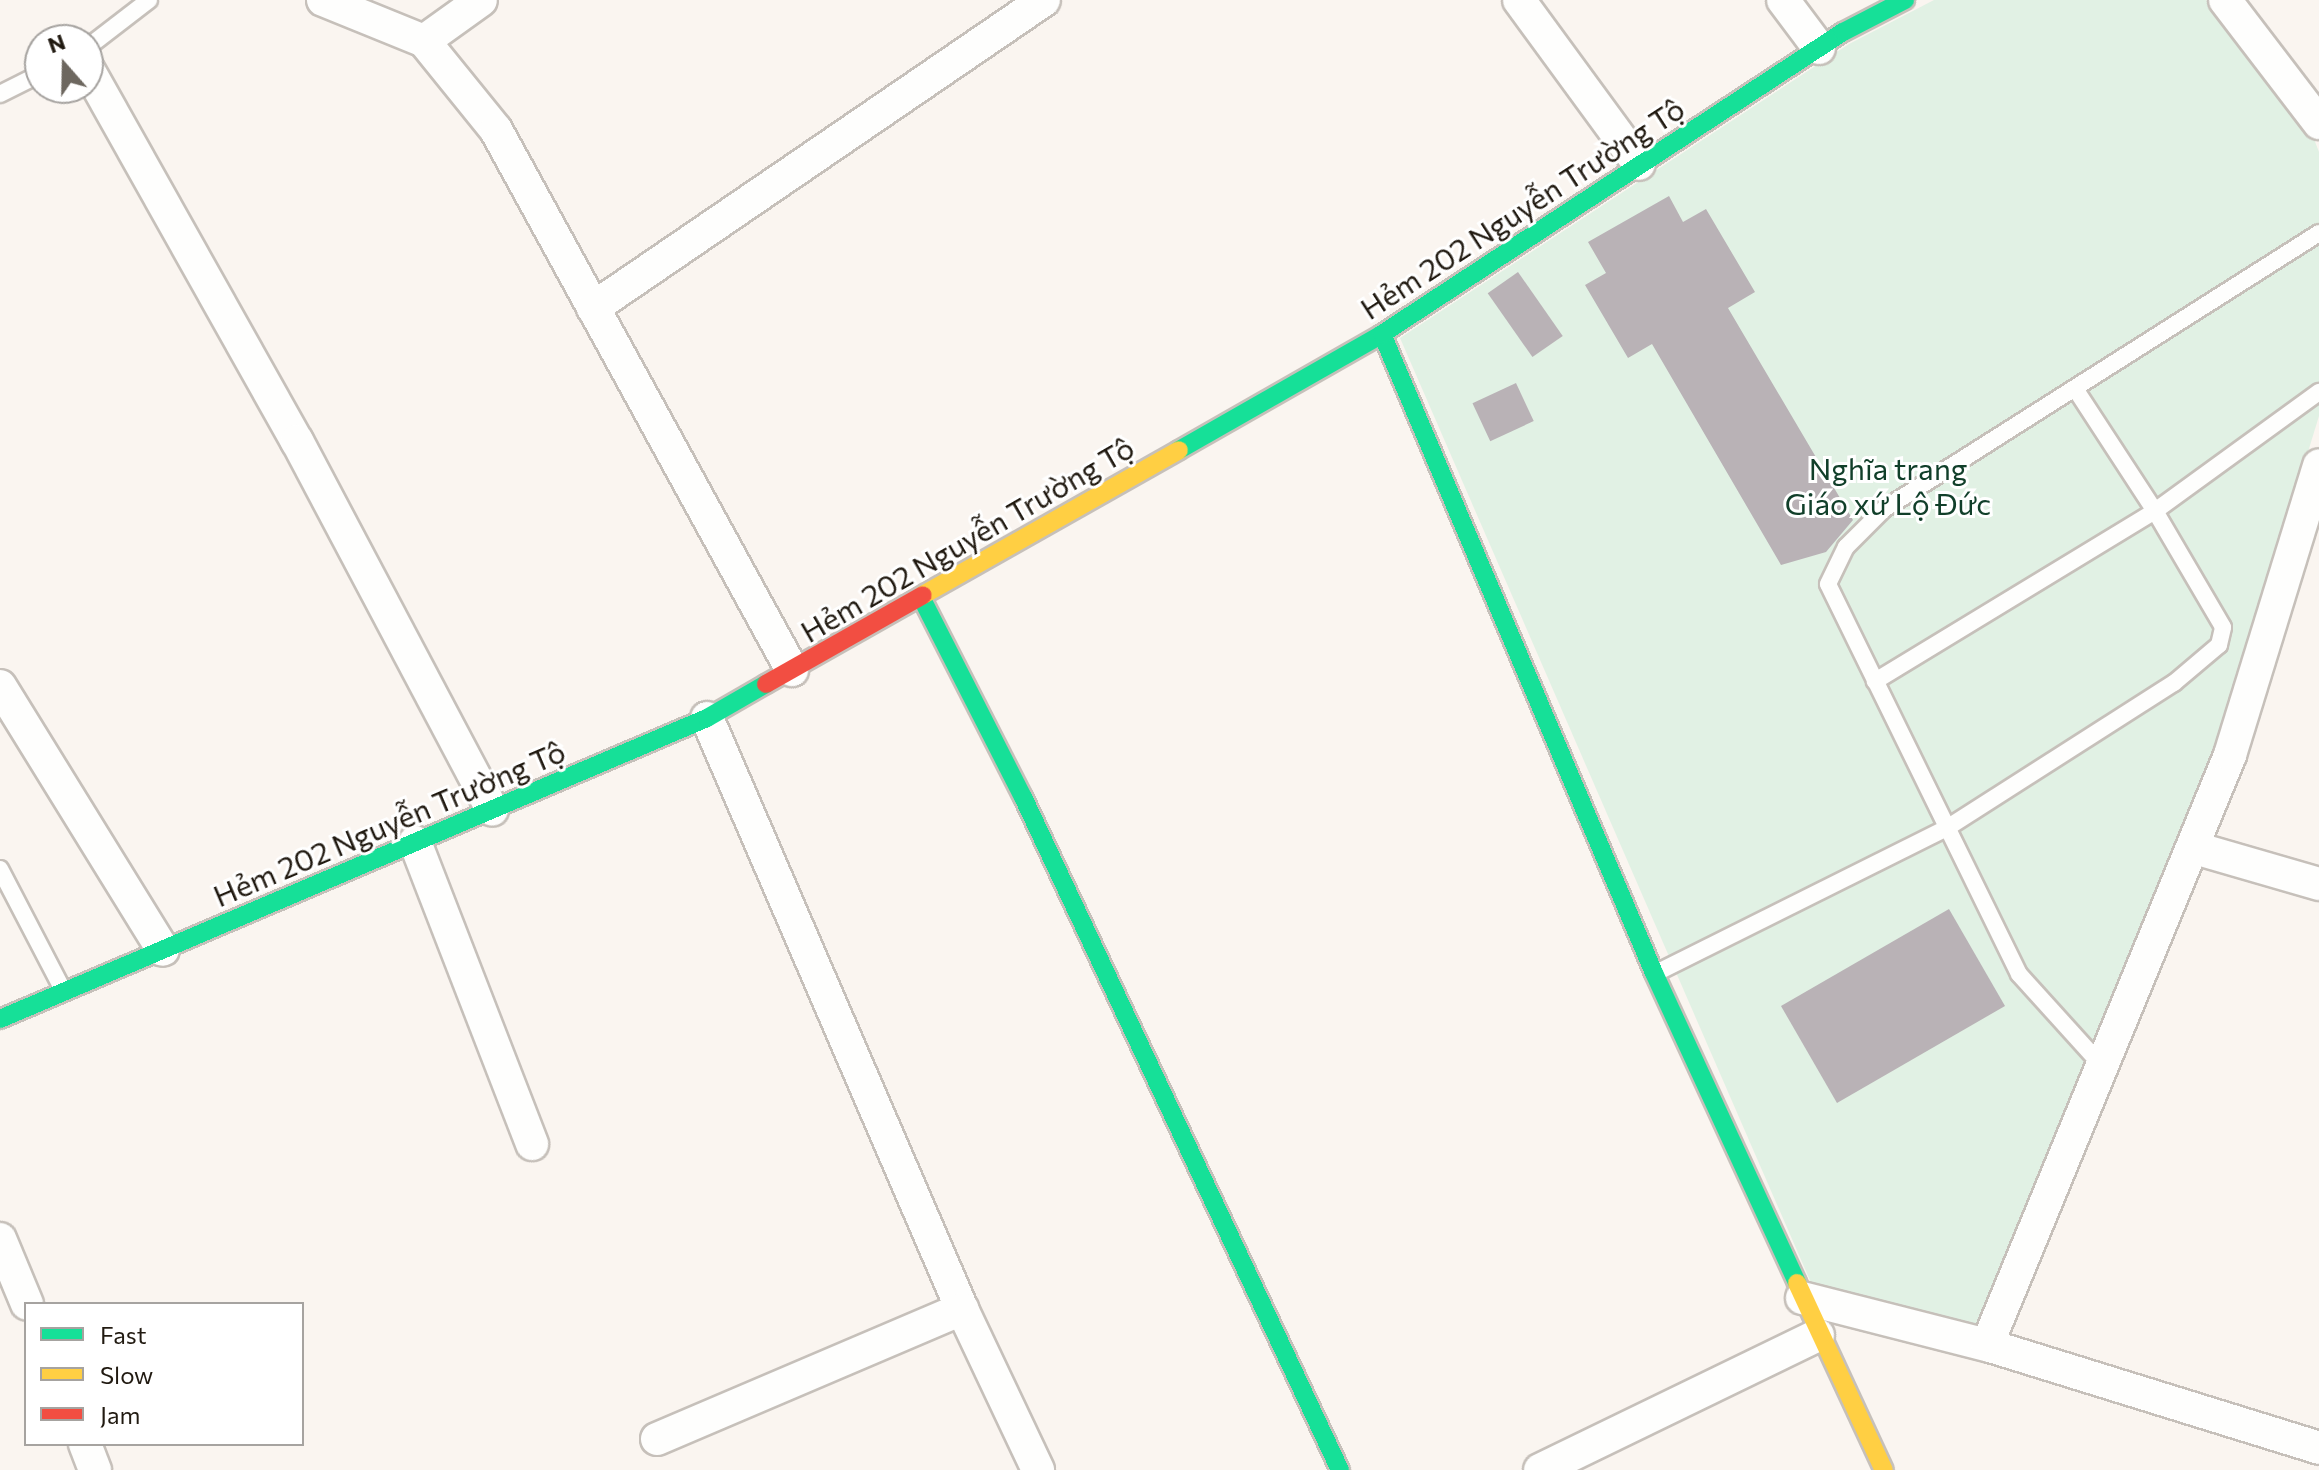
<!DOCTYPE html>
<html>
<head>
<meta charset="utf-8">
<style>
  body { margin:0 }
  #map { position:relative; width:2319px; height:1470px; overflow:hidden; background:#faf5f0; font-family:Commissioner,sans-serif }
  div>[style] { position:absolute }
  .green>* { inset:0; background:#e1f1e4 }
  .building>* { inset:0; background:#b9b2b6; transform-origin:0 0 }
  .roads { filter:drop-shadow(2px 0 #c6c0ba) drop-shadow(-2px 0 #c6c0ba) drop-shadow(0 2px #c6c0ba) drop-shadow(0 -2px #c6c0ba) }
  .lane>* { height:16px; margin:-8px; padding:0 8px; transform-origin:8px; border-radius:8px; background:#fefefd }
  .street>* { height:32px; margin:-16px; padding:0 16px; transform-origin:16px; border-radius:16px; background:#fefefd }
  .fast>* { height:18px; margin:-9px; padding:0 9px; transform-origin:9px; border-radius:9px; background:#16e098 }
  .slow>* { height:18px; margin:-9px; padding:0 9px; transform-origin:9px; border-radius:9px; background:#ffcf43 }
  .jam>* { height:18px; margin:-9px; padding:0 9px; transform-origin:9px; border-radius:9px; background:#f24e42 }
  span { translate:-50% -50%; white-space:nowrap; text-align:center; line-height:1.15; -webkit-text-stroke:6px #fff; paint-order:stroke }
  .street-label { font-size:30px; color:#211a11 }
  .park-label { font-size:30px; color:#113f2a }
  .legend { position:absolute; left:24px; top:1302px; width:280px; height:144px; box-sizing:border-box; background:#fff; border:2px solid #a6a3a0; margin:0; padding:10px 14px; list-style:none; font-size:24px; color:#211a11 }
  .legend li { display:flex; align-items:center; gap:16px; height:40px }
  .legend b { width:40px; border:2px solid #a6a3a0 }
  .north { position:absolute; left:24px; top:24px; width:80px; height:80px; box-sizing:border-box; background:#fff; border:2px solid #a6a3a0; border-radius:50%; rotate:340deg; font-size:22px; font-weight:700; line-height:32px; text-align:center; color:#211a11 }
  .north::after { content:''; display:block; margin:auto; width:28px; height:36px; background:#6d675f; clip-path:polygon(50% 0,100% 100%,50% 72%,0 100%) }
</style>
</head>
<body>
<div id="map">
  <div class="green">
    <div style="clip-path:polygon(1934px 0,2206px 0,2314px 139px,2319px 152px,2319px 416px,2216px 752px,1979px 1328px,1812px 1285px,1400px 338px,1849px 44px)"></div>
  </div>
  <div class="building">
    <div style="clip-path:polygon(1669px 196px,1683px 222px,1706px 209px,1755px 292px,1728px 308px,1853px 520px,1826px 552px,1781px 565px,1652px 344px,1628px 358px,1585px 285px,1606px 273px,1588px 242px)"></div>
    <div style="left:1518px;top:272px;width:78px;height:37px;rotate:55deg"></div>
    <div style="left:1516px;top:383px;width:42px;height:48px;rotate:65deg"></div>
    <div style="left:1949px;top:909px;width:112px;height:194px;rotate:60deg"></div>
  </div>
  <div class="roads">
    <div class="lane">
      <div style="left:88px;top:47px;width:77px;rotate:-37.6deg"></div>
      <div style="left:0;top:94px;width:45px;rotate:-26.6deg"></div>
      <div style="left:2076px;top:390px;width:145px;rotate:56.9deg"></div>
      <div style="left:2155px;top:511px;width:203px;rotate:-36deg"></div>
      <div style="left:0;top:869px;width:136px;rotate:62.5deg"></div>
      <div style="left:1656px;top:973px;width:325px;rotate:-26.5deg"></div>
      <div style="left:1947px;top:828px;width:269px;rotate:-32.6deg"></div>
      <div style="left:2174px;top:683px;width:59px;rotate:-40.2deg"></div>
      <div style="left:2219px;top:645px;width:18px;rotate:-77deg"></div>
      <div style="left:2223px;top:627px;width:134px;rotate:-120.4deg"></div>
      <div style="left:2155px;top:511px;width:328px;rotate:148.7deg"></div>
      <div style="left:2103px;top:1067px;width:125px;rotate:-132.1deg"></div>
      <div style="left:2019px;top:974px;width:434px;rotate:-116.1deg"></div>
      <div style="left:1828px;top:584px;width:41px;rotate:-64.1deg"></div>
      <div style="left:1846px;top:547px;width:54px;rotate:-45deg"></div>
      <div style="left:1884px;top:509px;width:515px;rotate:-32.39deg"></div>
    </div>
    <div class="street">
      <div style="left:323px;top:0;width:109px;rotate:22.1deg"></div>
      <div style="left:424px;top:41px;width:114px;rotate:51deg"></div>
      <div style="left:496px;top:130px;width:616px;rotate:61.27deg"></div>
      <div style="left:1519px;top:0;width:203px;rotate:53.8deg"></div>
      <div style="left:1783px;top:0;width:60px;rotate:53.1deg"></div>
      <div style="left:2225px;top:0;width:155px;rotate:52.6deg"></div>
      <div style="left:424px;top:41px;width:70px;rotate:-35.7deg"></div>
      <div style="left:88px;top:69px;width:427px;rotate:60.7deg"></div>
      <div style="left:297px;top:441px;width:417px;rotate:62.1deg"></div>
      <div style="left:593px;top:308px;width:546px;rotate:-34.33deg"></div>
      <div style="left:0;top:686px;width:310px;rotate:58.3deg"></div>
      <div style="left:707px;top:718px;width:644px;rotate:66.66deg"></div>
      <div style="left:962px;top:1309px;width:178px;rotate:64.7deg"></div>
      <div style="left:415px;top:842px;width:324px;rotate:68.8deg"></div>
      <div style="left:2195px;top:848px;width:129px;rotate:16.2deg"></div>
      <div style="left:0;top:1239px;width:70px;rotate:67.4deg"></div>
      <div style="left:1802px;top:1298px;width:191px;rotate:14.3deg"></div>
      <div style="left:1987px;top:1345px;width:348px;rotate:17.2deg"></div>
      <div style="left:1987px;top:1345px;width:638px;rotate:-67.61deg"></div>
      <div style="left:2230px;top:755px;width:303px;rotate:-72.9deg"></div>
      <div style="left:657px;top:1439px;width:332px;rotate:-23.1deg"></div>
      <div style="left:85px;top:1444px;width:28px;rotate:69deg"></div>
      <div style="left:1540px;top:1470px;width:309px;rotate:-25.9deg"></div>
    </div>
    <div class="fast">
      <div style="left:1382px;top:334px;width:694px;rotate:66.94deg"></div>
      <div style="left:1654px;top:973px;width:341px;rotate:65.2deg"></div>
      <div style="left:1179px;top:450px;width:234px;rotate:-29.7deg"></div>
      <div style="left:1382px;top:334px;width:551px;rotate:-33.23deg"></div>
      <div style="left:1843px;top:32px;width:70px;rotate:-27.3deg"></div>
      <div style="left:921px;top:597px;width:225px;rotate:63deg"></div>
      <div style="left:1023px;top:797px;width:744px;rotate:64.78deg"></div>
      <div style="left:0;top:1019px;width:768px;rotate:-23.06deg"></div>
      <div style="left:707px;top:718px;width:68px;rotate:-30deg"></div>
    </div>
    <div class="slow">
      <div style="left:923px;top:595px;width:294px;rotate:-29.5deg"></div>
      <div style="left:1797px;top:1283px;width:206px;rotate:65.1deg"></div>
    </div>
    <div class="jam">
      <div style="left:766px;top:684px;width:180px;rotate:-29.5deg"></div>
    </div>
  </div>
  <div class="street-label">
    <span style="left:1522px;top:208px;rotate:-33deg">Hẻm 202 Nguyễn Trường Tộ</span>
    <span style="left:967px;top:539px;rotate:-30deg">Hẻm 202 Nguyễn Trường Tộ</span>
    <span style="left:389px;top:823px;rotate:-23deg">Hẻm 202 Nguyễn Trường Tộ</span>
  </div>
  <div class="park-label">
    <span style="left:1888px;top:485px">Nghĩa trang<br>Giáo xứ Lộ Đức</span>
  </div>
  <ul class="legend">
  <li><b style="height:10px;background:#16e098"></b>Fast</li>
  <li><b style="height:10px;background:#ffcf43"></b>Slow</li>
  <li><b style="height:10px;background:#f24e42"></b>Jam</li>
  </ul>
  <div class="north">N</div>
</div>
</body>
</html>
